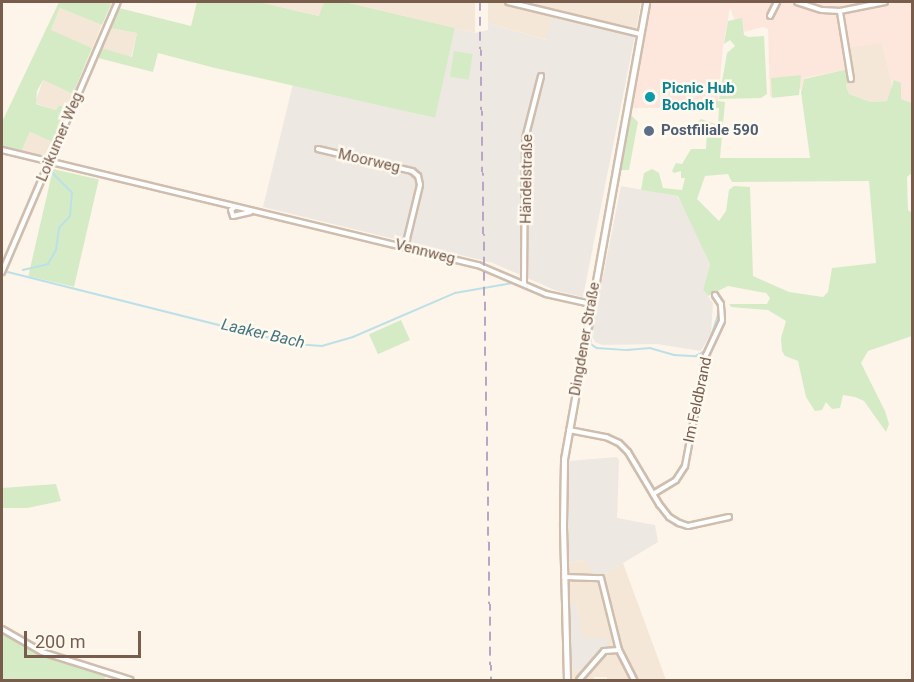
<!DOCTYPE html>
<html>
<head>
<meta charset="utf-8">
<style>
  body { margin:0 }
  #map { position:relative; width:914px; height:682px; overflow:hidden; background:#fdf5e9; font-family:Roboto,sans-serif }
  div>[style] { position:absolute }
  .residential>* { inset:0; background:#f4e7d7; transform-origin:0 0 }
  .commercial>* { inset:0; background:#fde7dd }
  .industrial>* { inset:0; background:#eee8e2 }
  .green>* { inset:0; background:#d5ebc6; transform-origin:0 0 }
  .stream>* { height:1.5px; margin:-0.75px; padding:0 0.75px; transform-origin:0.75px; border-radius:0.75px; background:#bce0e7 }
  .roads { filter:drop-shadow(2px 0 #cfbdae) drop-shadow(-2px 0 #cfbdae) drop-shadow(0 2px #cfbdae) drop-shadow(0 -2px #cfbdae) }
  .minor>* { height:4px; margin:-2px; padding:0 2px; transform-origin:2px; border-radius:2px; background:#fff }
  .secondary>* { height:5px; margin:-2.5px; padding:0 2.5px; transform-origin:2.5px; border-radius:2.5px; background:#fff }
  .rail>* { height:1.5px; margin-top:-0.75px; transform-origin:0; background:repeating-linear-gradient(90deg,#b8a6c7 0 9px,transparent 0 15px) }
  .dots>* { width:16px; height:16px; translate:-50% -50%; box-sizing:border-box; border:3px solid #fff9ef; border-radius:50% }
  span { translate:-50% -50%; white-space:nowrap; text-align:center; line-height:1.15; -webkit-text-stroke:5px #fff9ef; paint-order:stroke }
  .culture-label { font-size:15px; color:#0d838f; font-weight:700 }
  .left { translate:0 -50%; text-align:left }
  .service-label { font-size:15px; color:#4e5e75; font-weight:700 }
  .street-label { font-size:15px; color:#785c4c }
  .water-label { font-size:16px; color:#427883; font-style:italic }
  .frame { position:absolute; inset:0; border:3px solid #785c4c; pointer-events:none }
  .scale { position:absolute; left:24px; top:631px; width:117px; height:27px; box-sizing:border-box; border:3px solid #785c4c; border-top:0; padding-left:8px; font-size:18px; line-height:21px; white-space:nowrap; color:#785c4c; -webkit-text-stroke:4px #fff9ef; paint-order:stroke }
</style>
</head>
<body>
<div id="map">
  <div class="residential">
    <div style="clip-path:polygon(259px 2px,324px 2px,320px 16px)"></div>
    <div style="clip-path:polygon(345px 2px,475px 2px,475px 33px,363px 6px)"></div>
    <div style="clip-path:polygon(488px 2px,641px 2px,635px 35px,553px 15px,547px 40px,488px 23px)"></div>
    <div style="left:60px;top:8px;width:45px;height:25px;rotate:22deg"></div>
    <div style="clip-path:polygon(839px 14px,882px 43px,892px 84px,891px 96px,887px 101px,871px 102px,849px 94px,846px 86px,851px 71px,844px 70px)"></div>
    <div style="clip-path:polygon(110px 28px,137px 33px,131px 57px,102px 48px)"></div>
    <div style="clip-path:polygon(43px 80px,73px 94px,67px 108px,59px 105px,56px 110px,35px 103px)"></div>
    <div style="clip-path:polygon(30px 132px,52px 142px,44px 158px,21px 152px)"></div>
    <div style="clip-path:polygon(586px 560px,603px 575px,623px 563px,666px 680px,607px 680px,607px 677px,594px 677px,594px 680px,572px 680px,571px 670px,586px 669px,603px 650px,583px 639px,576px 603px,569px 603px,567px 563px)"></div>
  </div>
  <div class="commercial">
    <div style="clip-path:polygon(650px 2px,859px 2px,859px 12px,896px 2px,911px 2px,912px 103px,901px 99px,901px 86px,895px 80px,892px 84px,882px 43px,847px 48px,839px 14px,844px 70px,804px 78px,801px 89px,770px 97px,768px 29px,763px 27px,744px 32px,734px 19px,730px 8px,723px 47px,718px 101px,711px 100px,711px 108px,634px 108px,632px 105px)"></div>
  </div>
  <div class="industrial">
    <div style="clip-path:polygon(553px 15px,635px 35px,583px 297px,557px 291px,493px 263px,263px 207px,293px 84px,434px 118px,455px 28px,475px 33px,488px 30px,488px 23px,546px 40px)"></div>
    <div style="clip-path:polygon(621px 186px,677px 196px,688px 213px,710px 264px,703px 290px,713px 303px,711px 333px,701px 351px,657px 344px,602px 345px,595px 342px,593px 338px,595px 316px)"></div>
    <div style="clip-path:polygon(617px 457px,619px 460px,617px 518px,655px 525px,658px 542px,603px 575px,593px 575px,586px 560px,567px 563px,566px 488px,569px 461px)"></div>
    <div style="clip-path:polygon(569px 603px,576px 603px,583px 638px,607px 638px,609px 650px,602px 650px,586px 669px,571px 670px)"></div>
  </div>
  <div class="green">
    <div style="clip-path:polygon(59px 2px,112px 2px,102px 25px,60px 8px,51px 30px,92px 48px,73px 94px,43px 80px,37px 91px,36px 104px,56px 110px,59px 105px,67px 108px,52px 142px,30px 132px,21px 152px,2px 147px,2px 122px)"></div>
    <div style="clip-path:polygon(197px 2px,259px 2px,319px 16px,324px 2px,345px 2px,455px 28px,435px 118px,215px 68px,158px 53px,153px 72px,98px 58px,102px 48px,132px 57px,137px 33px,110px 28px,119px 8px,191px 26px)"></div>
    <div style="clip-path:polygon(742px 18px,744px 35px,748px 37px,764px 36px,767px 94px,761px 98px,719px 99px,727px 53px,735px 46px,730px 40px,724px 44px,728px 21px)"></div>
    <div style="left:454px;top:51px;width:19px;height:26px;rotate:9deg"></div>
    <div style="clip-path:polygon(evenodd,844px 70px,852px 71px,846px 86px,849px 94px,871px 102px,887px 101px,894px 80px,901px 83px,901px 99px,912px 103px,912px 173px,907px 177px,908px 210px,912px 213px,912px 336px,868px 351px,861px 363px,885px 411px,889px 424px,886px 432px,864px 401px,855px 397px,843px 395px,840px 408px,832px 409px,826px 402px,822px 410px,815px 411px,806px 397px,798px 361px,785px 356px,782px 351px,781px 338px,786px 321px,768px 310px,731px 307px,729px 304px,767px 304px,770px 298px,766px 293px,728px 286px,708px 296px,703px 290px,710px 264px,678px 196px,641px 190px,644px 173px,652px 169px,659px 173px,663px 188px,682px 190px,685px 178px,681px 178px,681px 171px,674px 173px,672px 171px,676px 163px,682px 164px,691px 149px,706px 149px,707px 132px,696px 124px,701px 119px,718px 125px,719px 108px,711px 108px,711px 100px,725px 102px,720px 158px,810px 158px,801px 92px,804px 79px,844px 70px,728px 174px,732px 182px,869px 181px,876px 263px,832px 268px,828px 292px,823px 297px,789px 292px,753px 276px,750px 187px,734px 186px,729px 190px,726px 211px,719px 221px,697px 199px,705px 176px,728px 174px)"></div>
    <div style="clip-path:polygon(801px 75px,799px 95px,772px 98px,771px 78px)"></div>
    <div style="clip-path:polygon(631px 115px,638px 122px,629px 170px,621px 170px)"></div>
    <div style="left:53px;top:169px;width:47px;height:110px;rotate:13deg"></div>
    <div style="left:401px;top:320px;width:22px;height:35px;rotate:66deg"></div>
    <div style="clip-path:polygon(56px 484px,61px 501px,27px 508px,2px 508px,2px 488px)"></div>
    <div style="clip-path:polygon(2px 632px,35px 652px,107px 674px,104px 680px,2px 680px)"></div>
  </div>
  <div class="stream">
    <div style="left:636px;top:79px;width:59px;rotate:-79.3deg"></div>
    <div style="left:603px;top:265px;width:183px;rotate:-79.9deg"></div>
    <div style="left:23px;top:270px;width:26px;rotate:-13deg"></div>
    <div style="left:48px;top:264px;width:16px;rotate:-60deg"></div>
    <div style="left:56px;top:250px;width:22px;rotate:-82deg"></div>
    <div style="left:59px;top:228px;width:16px;rotate:-47deg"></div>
    <div style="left:70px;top:216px;width:23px;rotate:-85deg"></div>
    <div style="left:72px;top:193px;width:27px;rotate:-135deg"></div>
    <div style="left:8px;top:272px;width:296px;rotate:14.1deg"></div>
    <div style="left:295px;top:344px;width:27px;rotate:4deg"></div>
    <div style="left:322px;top:346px;width:32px;rotate:-16deg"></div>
    <div style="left:353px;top:337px;width:111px;rotate:-23.3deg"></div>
    <div style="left:455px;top:293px;width:59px;rotate:-9.8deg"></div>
    <div style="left:594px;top:322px;width:22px;rotate:98deg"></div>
    <div style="left:591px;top:344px;width:7px;rotate:34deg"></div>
    <div style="left:597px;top:348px;width:30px;rotate:4deg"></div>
    <div style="left:627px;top:350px;width:23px;rotate:-5deg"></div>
    <div style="left:650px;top:348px;width:25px;rotate:16deg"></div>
    <div style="left:674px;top:355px;width:22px;rotate:3deg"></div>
    <div style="left:696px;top:356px;width:10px;rotate:-29deg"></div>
    <div style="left:705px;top:351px;width:6px;rotate:-59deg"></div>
    <div style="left:708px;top:346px;width:35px;rotate:-72deg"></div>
  </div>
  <div class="roads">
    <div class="minor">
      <div style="left:508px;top:2px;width:136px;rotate:13.6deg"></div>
      <div style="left:797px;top:2px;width:26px;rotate:18deg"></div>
      <div style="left:822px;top:10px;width:18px;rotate:3deg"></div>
      <div style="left:840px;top:11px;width:46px;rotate:-11.3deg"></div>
      <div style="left:840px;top:12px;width:68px;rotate:80.7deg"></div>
      <div style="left:770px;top:16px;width:16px;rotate:-63deg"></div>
      <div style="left:318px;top:149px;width:97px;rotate:13.2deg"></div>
      <div style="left:412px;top:171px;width:8px;rotate:40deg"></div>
      <div style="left:418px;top:176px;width:9px;rotate:77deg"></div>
      <div style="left:420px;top:185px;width:64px;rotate:103.6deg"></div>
      <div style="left:2px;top:150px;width:490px;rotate:13.6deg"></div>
      <div style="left:478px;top:265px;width:74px;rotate:23.1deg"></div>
      <div style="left:546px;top:294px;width:46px;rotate:12.5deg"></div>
      <div style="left:235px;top:207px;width:5px;rotate:143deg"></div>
      <div style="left:231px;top:210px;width:6px;rotate:72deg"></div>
      <div style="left:233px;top:216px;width:18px;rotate:-13deg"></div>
      <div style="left:2px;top:272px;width:294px;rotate:-66.8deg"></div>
      <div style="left:524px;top:284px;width:145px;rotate:-89.6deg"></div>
      <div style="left:525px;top:139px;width:65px;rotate:-75.7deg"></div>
      <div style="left:569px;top:430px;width:38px;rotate:11deg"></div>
      <div style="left:606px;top:437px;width:14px;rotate:25deg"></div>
      <div style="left:619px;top:443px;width:13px;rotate:45deg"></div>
      <div style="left:628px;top:452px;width:61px;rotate:59.2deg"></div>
      <div style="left:659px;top:504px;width:16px;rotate:52deg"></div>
      <div style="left:669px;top:517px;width:12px;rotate:31deg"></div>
      <div style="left:679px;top:523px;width:9px;rotate:18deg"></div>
      <div style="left:688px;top:526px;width:42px;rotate:-12.4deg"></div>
      <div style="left:653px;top:494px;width:27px;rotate:-31deg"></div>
      <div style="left:676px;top:480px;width:17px;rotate:-57deg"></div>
      <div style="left:685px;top:466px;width:113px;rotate:-79.3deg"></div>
      <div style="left:706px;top:355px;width:38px;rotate:-65deg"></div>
      <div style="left:722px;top:320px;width:16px;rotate:-94deg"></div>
      <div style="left:721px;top:304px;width:11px;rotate:-124deg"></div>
      <div style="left:564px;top:577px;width:37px;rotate:2deg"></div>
      <div style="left:601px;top:578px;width:74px;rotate:76deg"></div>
      <div style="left:619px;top:650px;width:34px;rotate:63deg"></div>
      <div style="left:2px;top:629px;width:46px;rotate:29.9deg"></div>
      <div style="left:42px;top:652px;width:93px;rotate:17.5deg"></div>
      <div style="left:579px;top:680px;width:38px;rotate:-49deg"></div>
      <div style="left:604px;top:651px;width:15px;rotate:-4deg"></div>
    </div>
    <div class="secondary">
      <div style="left:567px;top:680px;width:156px;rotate:-91.5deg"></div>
      <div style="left:563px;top:524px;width:65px;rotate:-89.1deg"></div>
      <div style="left:564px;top:459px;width:464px;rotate:-79.8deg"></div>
    </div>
  </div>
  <div class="rail">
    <div style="left:480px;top:2px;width:678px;rotate:89.07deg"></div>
  </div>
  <div class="dots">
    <div style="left:650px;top:97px;background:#0f9aa8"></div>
    <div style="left:649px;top:131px;background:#5c6f8a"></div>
  </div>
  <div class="culture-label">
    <span class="left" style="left:662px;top:97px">Picnic Hub<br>Bocholt</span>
  </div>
  <div class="service-label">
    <span class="left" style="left:661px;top:131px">Postfiliale 590</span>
  </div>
  <div class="street-label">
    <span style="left:60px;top:137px;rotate:-67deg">Loikumer Weg</span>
    <span style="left:369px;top:161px;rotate:13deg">Moorweg</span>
    <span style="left:527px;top:179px;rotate:-89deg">Händelstraße</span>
    <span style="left:425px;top:252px;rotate:14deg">Vennweg</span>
    <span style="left:585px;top:339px;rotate:-80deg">Dingdener Straße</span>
    <span style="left:698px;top:400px;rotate:-78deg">Im Feldbrand</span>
  </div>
  <div class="water-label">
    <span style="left:263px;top:334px;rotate:13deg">Laaker Bach</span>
  </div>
  <div class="frame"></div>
  <div class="scale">200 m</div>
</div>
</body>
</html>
